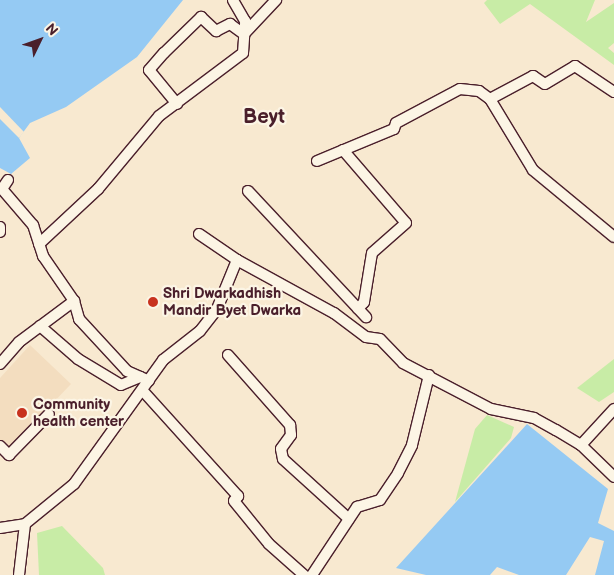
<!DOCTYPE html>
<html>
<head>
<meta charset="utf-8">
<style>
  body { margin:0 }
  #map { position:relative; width:614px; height:575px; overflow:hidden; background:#f8e9d0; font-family:"Balsamiq Sans",sans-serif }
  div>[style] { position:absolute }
  .built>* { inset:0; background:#f3ddbf }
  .green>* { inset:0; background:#c8eca6 }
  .water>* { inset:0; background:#95caf3 }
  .pier>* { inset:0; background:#f8e9d0 }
  .roads { filter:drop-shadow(1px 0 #4a1f2b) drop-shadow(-1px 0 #4a1f2b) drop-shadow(0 1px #4a1f2b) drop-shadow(0 -1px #4a1f2b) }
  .minor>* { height:10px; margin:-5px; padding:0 5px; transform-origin:5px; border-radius:5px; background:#fcf5e5 }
  .dots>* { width:14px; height:14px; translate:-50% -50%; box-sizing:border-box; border:2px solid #fcf5e5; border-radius:50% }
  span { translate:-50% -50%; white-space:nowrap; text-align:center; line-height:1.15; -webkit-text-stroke:4.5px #fcf5e5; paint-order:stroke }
  .poi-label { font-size:15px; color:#4a1f2b; font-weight:700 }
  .left { translate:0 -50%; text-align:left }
  .district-label { font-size:20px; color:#4a1f2b; font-weight:700 }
  .north { position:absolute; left:15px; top:15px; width:50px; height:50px; -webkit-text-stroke:4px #fcf5e5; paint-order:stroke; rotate:48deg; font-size:14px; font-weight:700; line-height:20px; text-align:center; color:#4a1f2b }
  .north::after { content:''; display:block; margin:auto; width:18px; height:22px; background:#4a1f2b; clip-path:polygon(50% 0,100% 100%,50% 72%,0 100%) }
</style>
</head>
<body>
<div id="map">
  <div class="built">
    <div style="clip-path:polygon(30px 345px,71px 384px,9px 449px,0 442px,0 378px)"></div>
  </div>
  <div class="green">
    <div style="clip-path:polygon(487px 0,595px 0,586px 22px,614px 3px,614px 43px,608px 48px,614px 53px,614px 65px,530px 4px,500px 24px,484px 3px)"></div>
    <div style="clip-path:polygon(614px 359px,614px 392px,599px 402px,577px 388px)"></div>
    <div style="clip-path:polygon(487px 415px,514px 427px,511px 438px,455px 502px,475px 429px)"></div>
    <div style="clip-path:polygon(62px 526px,103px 568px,105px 575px,39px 575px,37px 533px)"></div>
  </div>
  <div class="water">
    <div style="clip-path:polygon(0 0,183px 0,137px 57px,66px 107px,30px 123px,19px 138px,30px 158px,11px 174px,0 168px)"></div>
    <div style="clip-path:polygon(527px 424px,608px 489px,598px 523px,614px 531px,614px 575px,595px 575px,604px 541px,590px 537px,566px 575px,519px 575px,497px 567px,490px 575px,426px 575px,396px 568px)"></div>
  </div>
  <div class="pier">
    <div style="clip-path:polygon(0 107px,24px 132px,19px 138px,0 119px)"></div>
  </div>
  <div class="roads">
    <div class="minor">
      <div style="left:490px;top:99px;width:49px;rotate:-28.1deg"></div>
      <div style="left:533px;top:76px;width:14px;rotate:34deg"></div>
      <div style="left:545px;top:84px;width:35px;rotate:-31deg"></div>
      <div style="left:575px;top:66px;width:47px;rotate:33.7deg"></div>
      <div style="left:177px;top:104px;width:44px;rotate:-129.5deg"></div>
      <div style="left:149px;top:70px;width:23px;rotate:-49deg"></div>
      <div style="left:164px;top:53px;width:52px;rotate:-44.2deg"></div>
      <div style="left:201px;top:17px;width:21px;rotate:43deg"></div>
      <div style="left:216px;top:31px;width:16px;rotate:-27deg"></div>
      <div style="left:230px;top:24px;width:17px;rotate:36deg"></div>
      <div style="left:244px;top:34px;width:47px;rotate:-46.7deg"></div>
      <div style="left:343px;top:150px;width:96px;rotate:49.2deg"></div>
      <div style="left:406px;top:223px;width:45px;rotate:138.6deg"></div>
      <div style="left:372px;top:253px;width:50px;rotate:99.3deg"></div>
      <div style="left:364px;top:302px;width:9px;rotate:131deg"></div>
      <div style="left:317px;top:161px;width:83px;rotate:-22.6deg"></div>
      <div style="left:394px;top:129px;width:6px;rotate:-72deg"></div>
      <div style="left:396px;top:123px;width:72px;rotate:-28deg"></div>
      <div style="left:460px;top:89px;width:19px;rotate:6deg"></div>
      <div style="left:479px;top:91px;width:14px;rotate:36deg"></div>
      <div style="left:490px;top:99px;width:83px;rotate:58.8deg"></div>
      <div style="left:533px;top:170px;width:105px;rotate:39.6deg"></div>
      <div style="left:8px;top:180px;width:11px;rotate:124deg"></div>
      <div style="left:2px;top:189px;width:48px;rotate:49.3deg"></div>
      <div style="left:33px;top:225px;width:33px;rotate:72deg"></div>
      <div style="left:43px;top:256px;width:55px;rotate:55.4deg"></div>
      <div style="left:74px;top:301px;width:19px;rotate:74deg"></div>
      <div style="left:79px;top:319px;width:71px;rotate:47.3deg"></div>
      <div style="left:127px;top:371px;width:24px;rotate:24deg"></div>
      <div style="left:248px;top:191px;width:173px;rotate:46.9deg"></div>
      <div style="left:0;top:227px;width:5px;rotate:90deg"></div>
      <div style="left:199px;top:234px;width:46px;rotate:34.4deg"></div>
      <div style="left:237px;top:260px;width:111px;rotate:28.7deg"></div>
      <div style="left:334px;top:313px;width:40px;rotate:37deg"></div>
      <div style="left:366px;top:337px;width:14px;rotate:8deg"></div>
      <div style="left:380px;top:339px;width:33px;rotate:46deg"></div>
      <div style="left:403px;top:363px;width:99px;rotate:27.6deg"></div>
      <div style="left:491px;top:409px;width:44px;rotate:11.8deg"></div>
      <div style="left:534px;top:418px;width:25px;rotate:29deg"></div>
      <div style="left:556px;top:430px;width:29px;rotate:31deg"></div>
      <div style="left:581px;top:445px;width:46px;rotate:44.1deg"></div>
      <div style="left:39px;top:244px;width:81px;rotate:-43deg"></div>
      <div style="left:98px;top:189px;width:95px;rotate:-50.1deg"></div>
      <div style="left:159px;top:116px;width:105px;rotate:-36.9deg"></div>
      <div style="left:243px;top:53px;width:32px;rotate:-86deg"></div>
      <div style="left:245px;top:21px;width:24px;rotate:-120deg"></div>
      <div style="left:40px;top:326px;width:50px;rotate:41deg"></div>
      <div style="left:78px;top:359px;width:50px;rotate:31.2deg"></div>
      <div style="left:121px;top:385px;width:21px;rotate:-23deg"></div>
      <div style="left:228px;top:355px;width:94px;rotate:48.5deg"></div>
      <div style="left:290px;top:425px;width:10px;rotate:84deg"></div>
      <div style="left:291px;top:435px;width:17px;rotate:126deg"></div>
      <div style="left:281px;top:449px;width:10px;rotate:79deg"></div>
      <div style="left:283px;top:459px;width:89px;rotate:42.3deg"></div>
      <div style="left:0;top:364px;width:29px;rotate:-49deg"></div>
      <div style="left:19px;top:342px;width:69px;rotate:-36.7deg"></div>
      <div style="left:143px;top:391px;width:142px;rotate:47.9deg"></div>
      <div style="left:238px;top:496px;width:6px;rotate:129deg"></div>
      <div style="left:234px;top:501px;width:55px;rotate:50.9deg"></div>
      <div style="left:269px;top:544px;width:47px;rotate:41.5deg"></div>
      <div style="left:581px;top:445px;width:49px;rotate:-47.5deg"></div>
      <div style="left:0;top:446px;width:13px;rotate:45deg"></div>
      <div style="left:9px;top:455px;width:57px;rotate:-45.7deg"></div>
      <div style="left:0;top:528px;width:25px;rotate:-9deg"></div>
      <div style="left:25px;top:524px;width:63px;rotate:-39.2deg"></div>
      <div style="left:74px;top:484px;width:153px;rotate:-54.3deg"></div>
      <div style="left:163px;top:360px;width:47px;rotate:-38.1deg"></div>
      <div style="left:200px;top:331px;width:28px;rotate:-52deg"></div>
      <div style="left:217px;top:309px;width:53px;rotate:-67.8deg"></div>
      <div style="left:19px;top:575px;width:51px;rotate:-83.3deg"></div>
      <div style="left:312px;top:575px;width:82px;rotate:-56.5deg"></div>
      <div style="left:357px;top:507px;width:24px;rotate:-17deg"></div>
      <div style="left:380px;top:500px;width:32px;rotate:-56deg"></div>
      <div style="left:398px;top:473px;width:31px;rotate:-63deg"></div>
      <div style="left:412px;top:445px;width:72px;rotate:-76.3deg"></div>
    </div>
  </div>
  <div class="dots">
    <div style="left:153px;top:302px;background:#c8321e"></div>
    <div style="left:22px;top:413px;background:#c8321e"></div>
  </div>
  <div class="poi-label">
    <span class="left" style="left:163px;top:302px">Shri Dwarkadhish<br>Mandir Byet Dwarka</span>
    <span class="left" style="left:33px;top:413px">Community<br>health center</span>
  </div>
  <div class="district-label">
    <span style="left:264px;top:117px">Beyt</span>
  </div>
  <div class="north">N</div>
</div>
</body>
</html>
